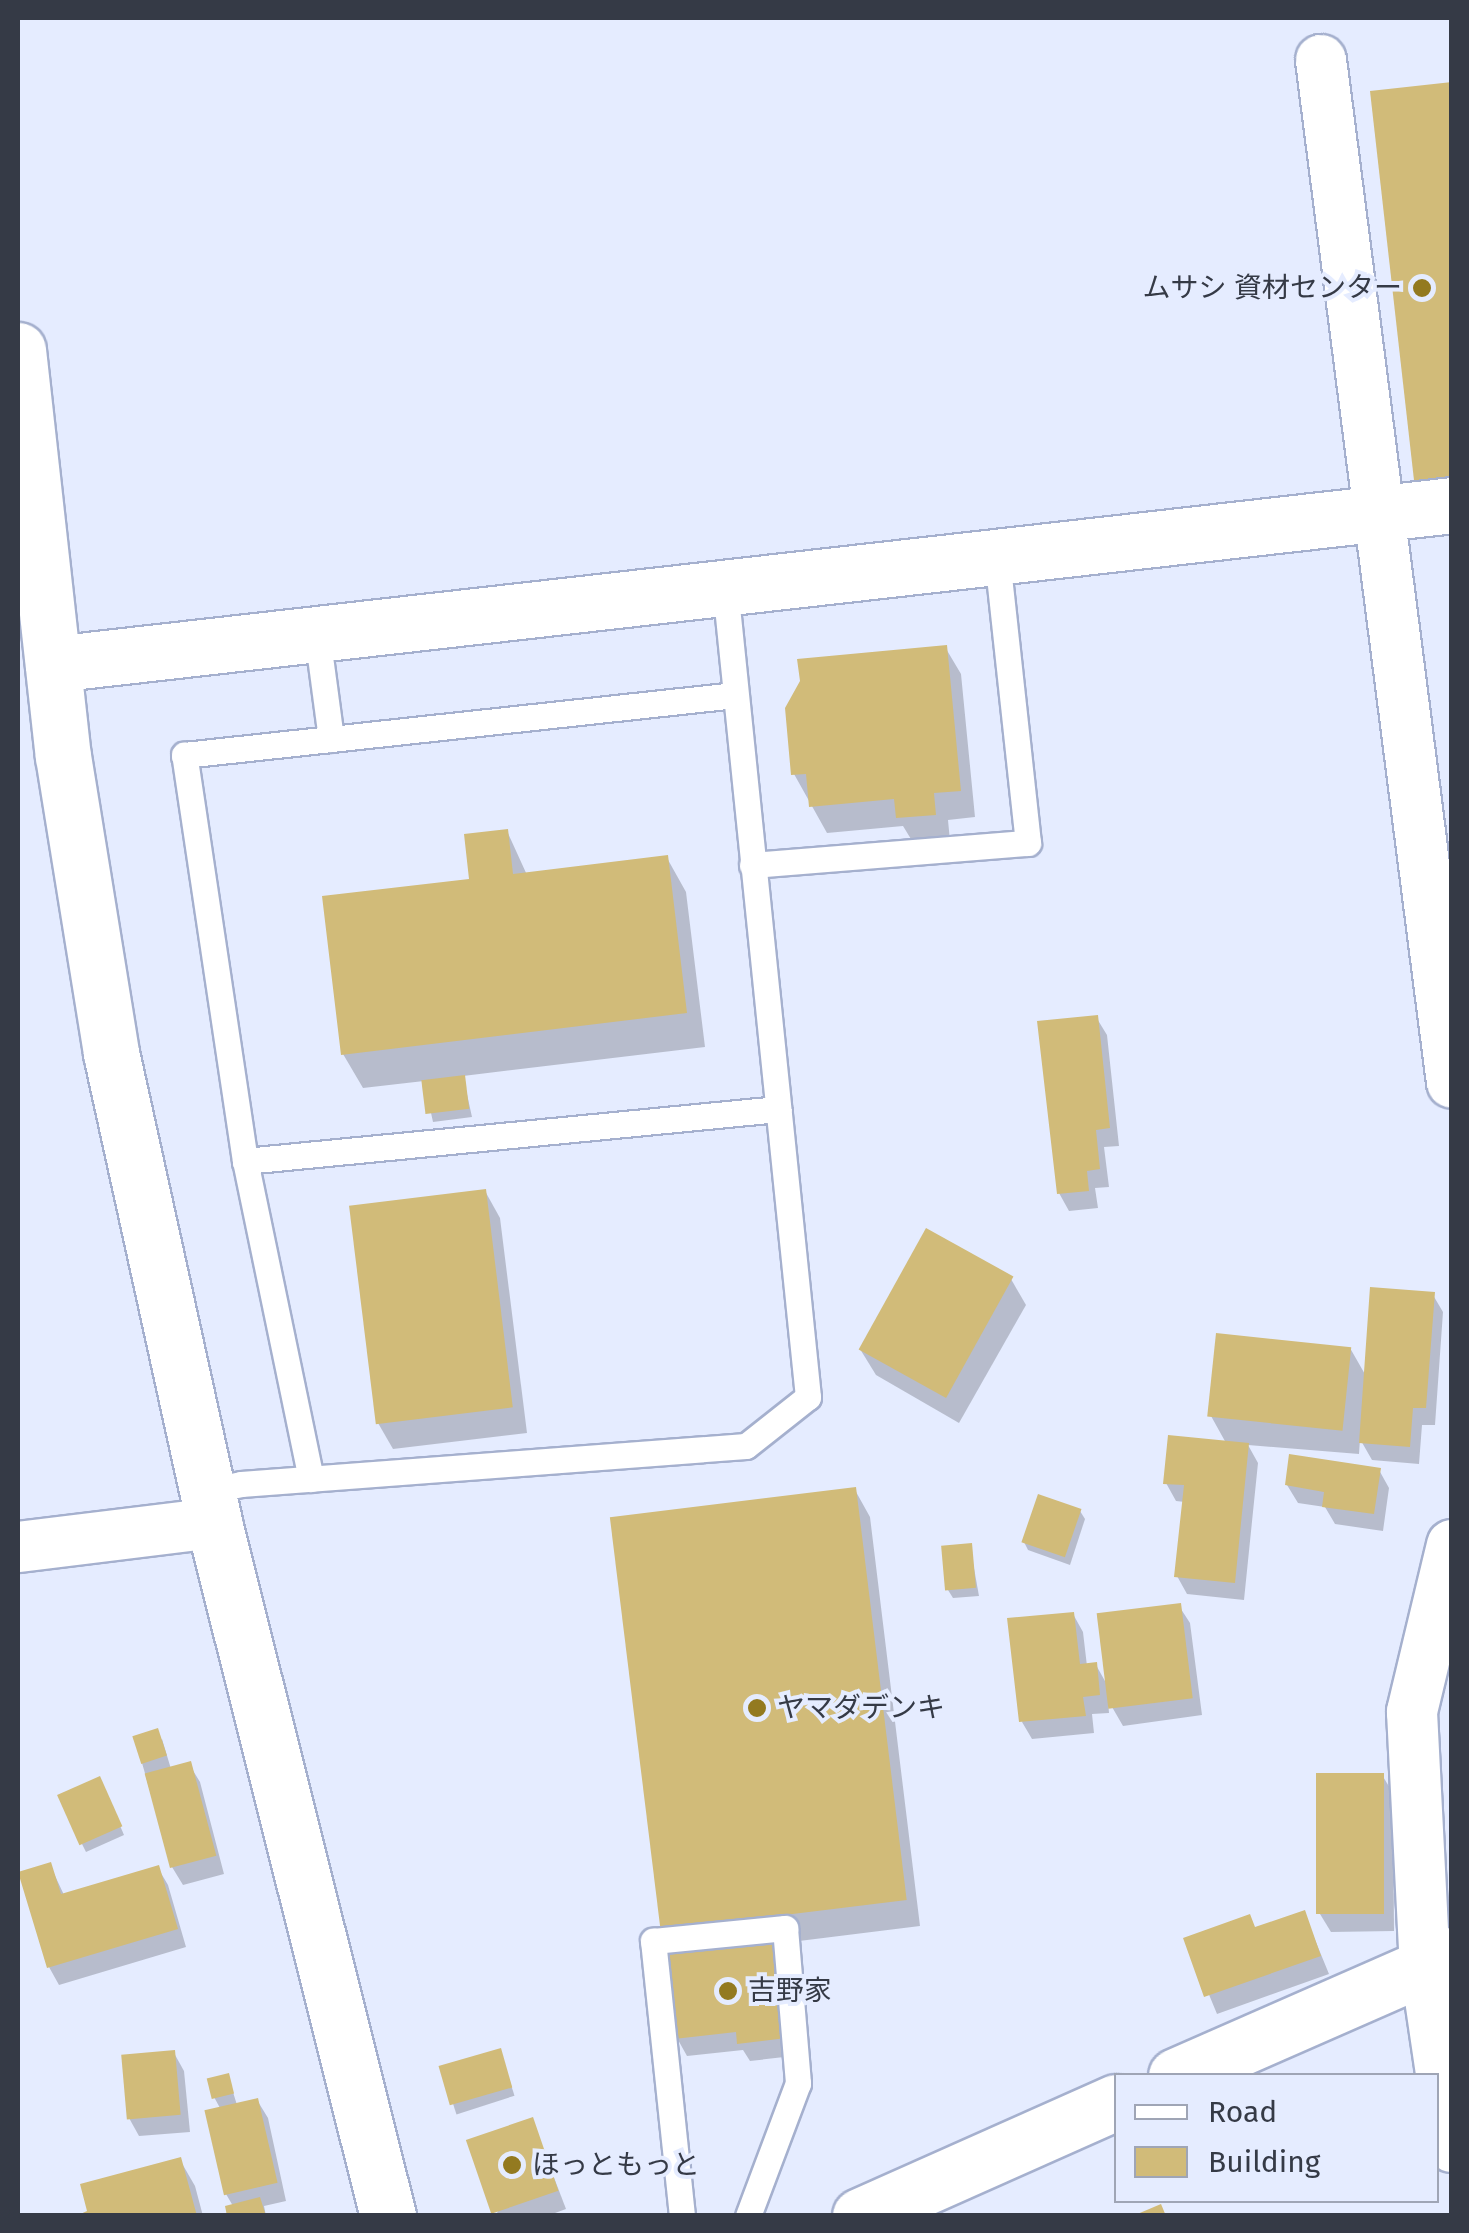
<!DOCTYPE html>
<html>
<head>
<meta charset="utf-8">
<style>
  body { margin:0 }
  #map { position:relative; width:1469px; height:2233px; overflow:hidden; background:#e5ecff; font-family:"Fira Sans","Noto Sans JP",sans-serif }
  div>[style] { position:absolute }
  .shadow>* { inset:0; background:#0003; transform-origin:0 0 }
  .building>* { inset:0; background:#d1bb79; transform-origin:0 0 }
  .roads { filter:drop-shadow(2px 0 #a5b0ce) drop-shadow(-2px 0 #a5b0ce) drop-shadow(0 2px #a5b0ce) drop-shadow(0 -2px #a5b0ce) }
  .service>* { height:25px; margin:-12.5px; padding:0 12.5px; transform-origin:12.5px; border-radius:12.5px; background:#fff }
  .minor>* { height:50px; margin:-25px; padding:0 25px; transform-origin:25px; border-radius:25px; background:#fff }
  .tertiary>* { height:55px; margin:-27.5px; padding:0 27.5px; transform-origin:27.5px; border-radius:27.5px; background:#fff }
  .dots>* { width:28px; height:28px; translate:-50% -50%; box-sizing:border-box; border:5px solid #e5ecff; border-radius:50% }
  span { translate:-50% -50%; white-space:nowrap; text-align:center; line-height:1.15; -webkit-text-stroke:8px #e5ecff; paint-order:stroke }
  .poi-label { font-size:28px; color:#353a46 }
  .right { translate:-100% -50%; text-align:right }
  .left { translate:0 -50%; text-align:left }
  .frame { position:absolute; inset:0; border:20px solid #353a46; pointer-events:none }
  .legend { position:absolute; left:1114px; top:2073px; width:325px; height:130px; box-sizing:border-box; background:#e5ecff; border:2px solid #9fa5b5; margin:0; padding:12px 18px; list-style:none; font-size:30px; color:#353a46 }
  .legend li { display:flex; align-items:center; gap:20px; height:50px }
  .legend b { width:50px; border:2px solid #9fa5b5 }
</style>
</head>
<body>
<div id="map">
  <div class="shadow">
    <div style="clip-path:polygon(945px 647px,961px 674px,975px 817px,948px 820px,950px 841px,914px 844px,903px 826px,827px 833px,794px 774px)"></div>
    <div style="clip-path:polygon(507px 831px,527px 875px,667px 858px,686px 892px,705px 1047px,463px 1076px,472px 1117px,433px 1122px,424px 1081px,363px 1088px,343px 1054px)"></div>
    <div style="clip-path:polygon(1096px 1017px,1107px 1035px,1119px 1146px,1104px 1147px,1109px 1187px,1095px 1188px,1098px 1208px,1069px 1211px,1059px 1193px)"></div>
    <div style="clip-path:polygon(485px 1191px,500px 1218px,527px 1433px,393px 1449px,378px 1423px)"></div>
    <div style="clip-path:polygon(1011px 1279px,1026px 1305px,959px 1423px,876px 1375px,860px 1349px)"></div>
    <div style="clip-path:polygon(1433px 1295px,1443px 1312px,1435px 1425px,1422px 1425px,1419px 1464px,1372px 1460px,1360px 1439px,1359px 1454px,1248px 1445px,1258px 1463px,1244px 1600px,1187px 1594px,1177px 1576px,1185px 1502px,1176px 1501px,1166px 1483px,1226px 1443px,1211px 1416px,1350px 1348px,1366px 1376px)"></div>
    <div style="clip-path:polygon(1379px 1470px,1389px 1488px,1383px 1531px,1335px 1524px,1325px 1507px,1298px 1503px,1287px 1485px)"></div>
    <div style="clip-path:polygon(855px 1490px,870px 1517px,920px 1926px,783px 1943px,802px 2055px,750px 2061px,743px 2050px,687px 2056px,677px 2038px)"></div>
    <div style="clip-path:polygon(1080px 1511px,1085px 1519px,1070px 1565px,1028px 1550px,1024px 1542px)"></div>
    <div style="clip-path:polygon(970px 1546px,979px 1596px,953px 1598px,948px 1590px)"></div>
    <div style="clip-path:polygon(1179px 1606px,1190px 1623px,1202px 1715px,1123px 1726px,1108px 1700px,1109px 1713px,1092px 1714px,1094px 1733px,1032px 1739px,1022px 1722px,1073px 1614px,1083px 1632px,1087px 1666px,1096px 1665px,1110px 1690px)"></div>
    <div style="clip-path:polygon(162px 1739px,171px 1769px,189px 1764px,200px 1782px,224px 1874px,183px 1885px,172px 1867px,142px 1763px)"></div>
    <div style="clip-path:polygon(1382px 1775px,1393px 1793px,1394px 1931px,1331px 1932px,1320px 1914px)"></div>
    <div style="clip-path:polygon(104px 1788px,124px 1835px,86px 1852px,82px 1844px)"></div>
    <div style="clip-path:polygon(50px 1865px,64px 1895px,158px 1868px,168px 1885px,186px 1947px,59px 1985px,49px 1967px)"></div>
    <div style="clip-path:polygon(1304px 1913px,1329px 1974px,1217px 2014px,1186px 1939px,1256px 1929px)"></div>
    <div style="left:500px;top:2051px;width:47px;height:61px;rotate:72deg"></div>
    <div style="clip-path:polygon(174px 2053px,184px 2071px,190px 2132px,139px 2136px,129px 2118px)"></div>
    <div style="clip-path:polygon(228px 2076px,237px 2105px,257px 2100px,268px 2118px,286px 2201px,264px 2206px,266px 2216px,230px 2216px,233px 2206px,226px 2194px,220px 2108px,214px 2097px)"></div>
    <div style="clip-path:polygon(532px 2120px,566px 2209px,547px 2216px,496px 2216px)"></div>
    <div style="clip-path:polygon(180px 2160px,195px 2186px,203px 2216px,81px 2216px)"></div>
  </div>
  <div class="building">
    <div style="clip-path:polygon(1452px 82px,1452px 485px,1415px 489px,1370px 91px)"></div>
    <div style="clip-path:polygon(947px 645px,961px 791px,934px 793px,936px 815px,896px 818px,894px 799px,809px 807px,806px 774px,791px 775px,785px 708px,800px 681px,797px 659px)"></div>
    <div style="clip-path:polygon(508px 829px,513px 874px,668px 855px,687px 1013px,341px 1055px,322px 896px,469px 879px,464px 834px)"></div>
    <div style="clip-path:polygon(1098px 1015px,1110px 1128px,1096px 1130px,1100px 1169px,1087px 1171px,1089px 1191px,1057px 1194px,1037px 1021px)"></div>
    <div style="left:465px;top:1075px;width:34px;height:44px;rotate:83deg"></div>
    <div style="left:486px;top:1189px;width:220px;height:138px;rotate:83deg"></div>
    <div style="left:926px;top:1228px;width:100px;height:139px;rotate:29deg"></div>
    <div style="clip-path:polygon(1370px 1287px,1435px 1292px,1426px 1408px,1413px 1408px,1410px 1447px,1359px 1443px)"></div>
    <div style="left:1216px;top:1333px;width:136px;height:84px;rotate:6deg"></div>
    <div style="clip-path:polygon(1168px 1435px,1249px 1443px,1235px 1583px,1174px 1577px,1184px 1485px,1163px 1484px)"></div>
    <div style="clip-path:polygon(1289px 1454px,1381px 1468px,1374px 1514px,1322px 1507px,1324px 1492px,1285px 1485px)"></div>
    <div style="left:856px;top:1487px;width:416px;height:248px;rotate:83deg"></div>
    <div style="left:1038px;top:1494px;width:46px;height:51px;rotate:19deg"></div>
    <div style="left:972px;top:1543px;width:45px;height:31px;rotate:85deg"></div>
    <div style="left:1181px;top:1603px;width:96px;height:85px;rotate:83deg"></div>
    <div style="clip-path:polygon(1074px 1612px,1080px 1664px,1097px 1662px,1100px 1695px,1083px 1697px,1086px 1716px,1019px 1722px,1007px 1618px)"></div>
    <div style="left:158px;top:1728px;width:29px;height:27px;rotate:72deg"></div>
    <div style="left:191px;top:1761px;width:98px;height:48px;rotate:75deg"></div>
    <div style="left:1316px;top:1773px;width:68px;height:141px"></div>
    <div style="left:100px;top:1776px;width:55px;height:47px;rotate:66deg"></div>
    <div style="clip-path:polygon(51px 1862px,61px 1894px,159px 1865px,178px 1929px,47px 1968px,18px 1872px)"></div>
    <div style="clip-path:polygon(1305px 1910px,1321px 1956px,1204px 1997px,1183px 1938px,1250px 1914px,1255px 1927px)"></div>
    <div style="clip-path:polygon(782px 1937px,794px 2037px,737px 2044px,736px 2032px,674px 2039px,663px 1951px)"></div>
    <div style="left:501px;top:2048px;width:41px;height:65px;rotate:74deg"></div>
    <div style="left:175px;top:2050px;width:65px;height:54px;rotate:85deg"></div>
    <div style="left:229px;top:2073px;width:21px;height:23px;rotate:76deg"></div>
    <div style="left:258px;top:2098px;width:87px;height:55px;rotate:77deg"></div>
    <div style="left:533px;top:2117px;width:78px;height:71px;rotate:71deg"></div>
    <div style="clip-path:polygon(181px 2157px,197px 2216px,76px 2216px,87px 2211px,80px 2184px)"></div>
    <div style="clip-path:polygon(260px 2197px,266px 2216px,227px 2216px,225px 2206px)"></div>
    <div style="clip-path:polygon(1161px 2204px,1166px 2216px,1135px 2216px,1135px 2215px)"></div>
  </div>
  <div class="roads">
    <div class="service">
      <div style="left:317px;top:634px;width:106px;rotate:82.4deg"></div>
      <div style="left:752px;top:865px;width:277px;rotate:-4.6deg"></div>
      <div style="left:1028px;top:843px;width:289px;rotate:-96.2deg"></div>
      <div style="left:245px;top:1161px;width:411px;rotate:-98.5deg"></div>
      <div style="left:184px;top:755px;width:554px;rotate:-6.21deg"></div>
      <div style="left:311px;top:1479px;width:325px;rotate:-101.7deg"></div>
      <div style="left:245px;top:1161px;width:536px;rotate:-5.57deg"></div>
      <div style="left:208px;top:1491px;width:34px;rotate:-12deg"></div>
      <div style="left:241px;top:1484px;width:506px;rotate:-4.3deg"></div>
      <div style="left:746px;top:1446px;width:79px;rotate:-38.3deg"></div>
      <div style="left:808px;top:1397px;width:814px;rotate:-95.85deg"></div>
      <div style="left:682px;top:2216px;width:277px;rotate:-96deg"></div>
      <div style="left:653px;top:1941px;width:133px;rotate:-5.6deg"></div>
      <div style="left:785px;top:1928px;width:156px;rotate:85.2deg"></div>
      <div style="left:798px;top:2083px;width:142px;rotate:110.6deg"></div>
    </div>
    <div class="minor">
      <div style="left:1321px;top:60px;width:1031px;rotate:82.7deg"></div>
      <div style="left:1452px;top:1545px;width:172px;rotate:103.5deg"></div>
      <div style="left:1412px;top:1712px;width:253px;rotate:87.1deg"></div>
      <div style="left:1425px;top:1965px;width:184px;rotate:81.6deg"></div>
      <div style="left:18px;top:1547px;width:197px;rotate:-7deg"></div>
    </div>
    <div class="tertiary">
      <div style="left:18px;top:350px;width:408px;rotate:83.7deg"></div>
      <div style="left:63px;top:756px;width:301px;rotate:80.8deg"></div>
      <div style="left:111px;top:1053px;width:481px;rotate:77.6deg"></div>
      <div style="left:214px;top:1523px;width:715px;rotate:75.91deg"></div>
      <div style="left:53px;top:664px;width:1408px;rotate:-6.48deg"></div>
      <div style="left:1176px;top:2076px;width:301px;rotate:-23.7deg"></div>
      <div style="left:860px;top:2216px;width:280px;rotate:-24deg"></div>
    </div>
  </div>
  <div class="dots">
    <div style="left:1422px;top:288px;background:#937a20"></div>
    <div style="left:757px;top:1708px;background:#937a20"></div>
    <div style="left:728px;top:1991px;background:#937a20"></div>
    <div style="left:512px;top:2165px;background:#937a20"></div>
  </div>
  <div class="poi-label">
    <span class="right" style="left:1402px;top:288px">ムサシ 資材センター</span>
    <span class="left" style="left:777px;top:1708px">ヤマダデンキ</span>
    <span class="left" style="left:748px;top:1991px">吉野家</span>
    <span class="left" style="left:532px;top:2165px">ほっともっと</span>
  </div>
  <div class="frame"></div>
  <ul class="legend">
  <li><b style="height:12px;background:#fff"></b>Road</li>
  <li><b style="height:28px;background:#d1bb79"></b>Building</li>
  </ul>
</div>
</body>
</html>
